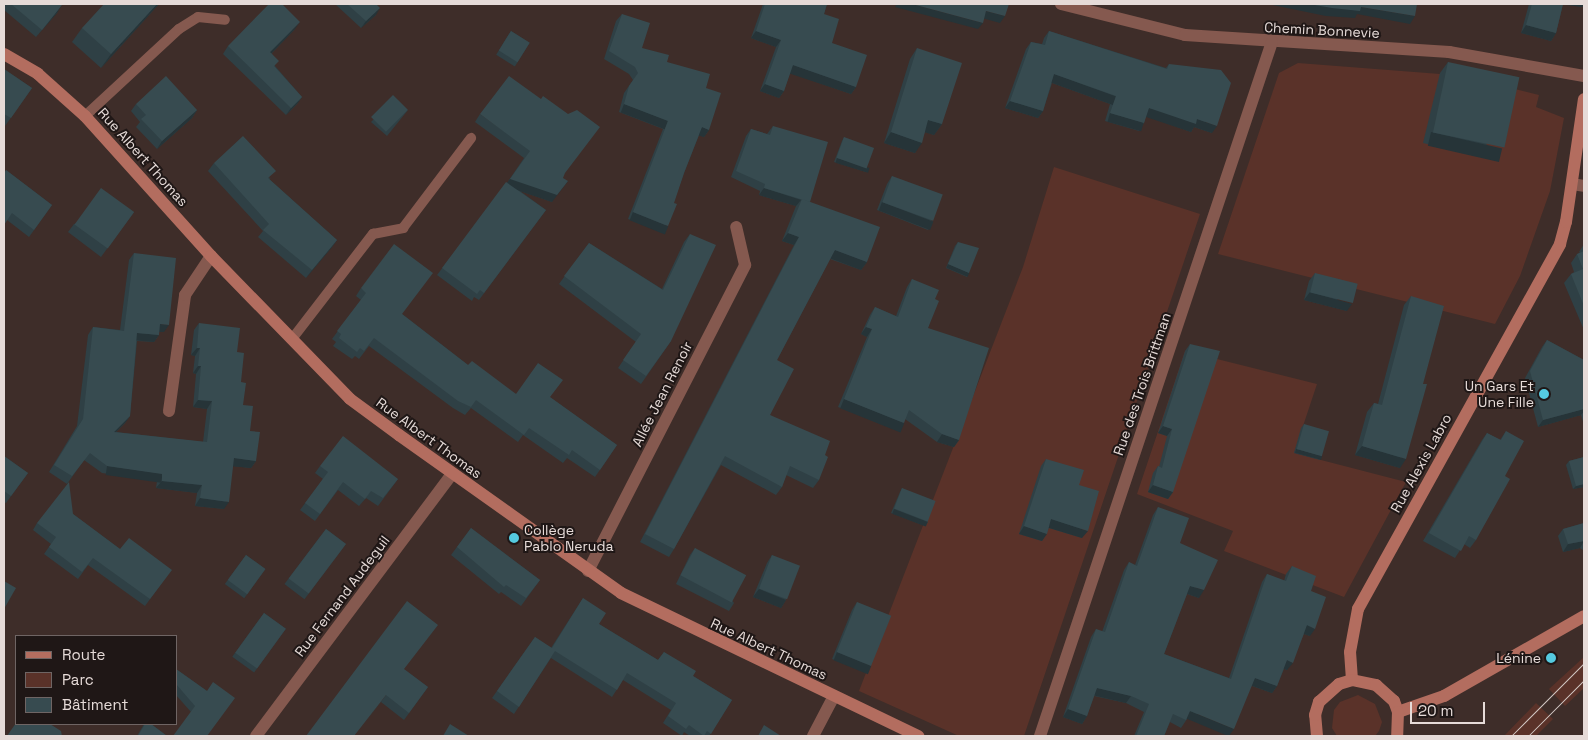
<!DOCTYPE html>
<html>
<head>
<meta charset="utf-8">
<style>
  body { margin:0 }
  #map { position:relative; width:1588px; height:740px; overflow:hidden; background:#3e2d29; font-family:"Space Grotesk",sans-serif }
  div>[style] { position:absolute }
  .green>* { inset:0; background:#5a3229 }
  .lane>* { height:10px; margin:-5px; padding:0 5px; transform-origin:5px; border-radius:5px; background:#85594f }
  .street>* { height:12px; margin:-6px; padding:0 6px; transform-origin:6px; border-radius:6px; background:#85594f }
  .secondary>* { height:12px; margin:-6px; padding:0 6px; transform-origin:6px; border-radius:6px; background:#b36d5f }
  .tram>* { height:1px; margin:-0.5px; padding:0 0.5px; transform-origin:0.5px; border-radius:0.5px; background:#d4c9c5 }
  .wall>* { inset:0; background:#2f4045; transform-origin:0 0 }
  .shaded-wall>* { inset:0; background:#263438; transform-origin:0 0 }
  .building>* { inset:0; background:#374b50; transform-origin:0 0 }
  .dots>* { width:14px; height:14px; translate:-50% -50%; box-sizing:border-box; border:2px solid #1f1716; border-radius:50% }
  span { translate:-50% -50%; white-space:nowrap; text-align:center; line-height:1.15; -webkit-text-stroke:4px #1f1716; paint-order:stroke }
  .street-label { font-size:14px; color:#e6dbd8 }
  .poi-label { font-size:14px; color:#e6dbd8 }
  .right { translate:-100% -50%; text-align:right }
  .left { translate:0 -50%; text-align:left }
  .frame { position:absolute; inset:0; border:5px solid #e6dbd8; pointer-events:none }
  .legend { position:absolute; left:15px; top:635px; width:162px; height:90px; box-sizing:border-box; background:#1f1716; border:1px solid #6f6564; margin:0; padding:6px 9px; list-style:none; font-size:15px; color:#e6dbd8 }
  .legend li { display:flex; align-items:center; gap:10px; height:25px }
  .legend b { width:25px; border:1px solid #6f6564 }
  .scale { position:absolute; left:1410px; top:702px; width:75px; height:22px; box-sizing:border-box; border:2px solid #e6dbd8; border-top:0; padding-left:6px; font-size:15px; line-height:18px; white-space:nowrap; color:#e6dbd8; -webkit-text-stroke:4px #1f1716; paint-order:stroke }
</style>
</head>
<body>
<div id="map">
  <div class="green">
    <div style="clip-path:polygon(1298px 63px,1440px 74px,1511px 88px,1539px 95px,1536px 107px,1564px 118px,1550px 191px,1520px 276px,1495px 324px,1218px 254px,1279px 73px)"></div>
    <div style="clip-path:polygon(1054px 167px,1200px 214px,1024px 736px,959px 736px,859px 691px,1023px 267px)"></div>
    <div style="clip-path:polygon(1185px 351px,1317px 384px,1294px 453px,1406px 482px,1344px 597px,1224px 551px,1233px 531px,1137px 494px)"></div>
    <div style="clip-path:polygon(1584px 657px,1584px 688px,1565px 706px,1549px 689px)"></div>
    <div style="clip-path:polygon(1358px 695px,1375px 704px,1382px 722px,1379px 731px,1375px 736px,1337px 736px,1332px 728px,1334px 710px,1340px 702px)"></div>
    <div style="clip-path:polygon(1536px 703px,1553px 719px,1536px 736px,1504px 736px)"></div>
  </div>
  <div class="lane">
    <div style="left:85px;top:116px;width:128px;rotate:-42.8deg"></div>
    <div style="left:179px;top:29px;width:22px;rotate:-32deg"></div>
    <div style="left:198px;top:17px;width:27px;rotate:6deg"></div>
    <div style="left:292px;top:339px;width:133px;rotate:-52.4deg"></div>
    <div style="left:373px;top:234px;width:31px;rotate:-11deg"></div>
    <div style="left:403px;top:228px;width:113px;rotate:-52.9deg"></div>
  </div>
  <div class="street">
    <div style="left:1061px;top:4px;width:128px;rotate:14deg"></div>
    <div style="left:1185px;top:35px;width:265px;rotate:3.7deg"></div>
    <div style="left:1449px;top:52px;width:137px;rotate:10.1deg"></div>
    <div style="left:1572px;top:184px;width:12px;rotate:9deg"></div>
    <div style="left:169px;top:411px;width:117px;rotate:-82.1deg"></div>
    <div style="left:185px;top:295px;width:47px;rotate:-56.3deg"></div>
    <div style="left:588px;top:571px;width:344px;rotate:-62.8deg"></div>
    <div style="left:745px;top:265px;width:39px;rotate:-103deg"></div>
    <div style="left:256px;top:736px;width:327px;rotate:-53.2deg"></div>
    <div style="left:813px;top:736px;width:45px;rotate:-62.3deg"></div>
    <div style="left:1040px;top:736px;width:732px;rotate:-71.52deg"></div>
  </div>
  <div class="secondary">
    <div style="left:4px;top:54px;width:39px;rotate:30deg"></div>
    <div style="left:38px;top:74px;width:63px;rotate:41.8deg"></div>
    <div style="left:85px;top:116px;width:188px;rotate:48deg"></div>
    <div style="left:211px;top:256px;width:199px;rotate:45.8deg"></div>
    <div style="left:350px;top:399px;width:61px;rotate:36.3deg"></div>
    <div style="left:399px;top:435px;width:272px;rotate:35.4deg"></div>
    <div style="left:621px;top:593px;width:330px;rotate:25.7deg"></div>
    <div style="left:1352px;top:680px;width:28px;rotate:-94deg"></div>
    <div style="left:1350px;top:652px;width:44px;rotate:-79.5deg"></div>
    <div style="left:1358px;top:609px;width:417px;rotate:-61deg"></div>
    <div style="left:1560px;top:244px;width:23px;rotate:-75deg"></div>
    <div style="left:1566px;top:222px;width:124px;rotate:-81.7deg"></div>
    <div style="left:1398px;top:712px;width:49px;rotate:-19.2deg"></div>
    <div style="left:1444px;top:696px;width:161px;rotate:-29.7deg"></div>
    <div style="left:1317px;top:736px;width:21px;rotate:-95deg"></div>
    <div style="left:1315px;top:715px;width:14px;rotate:-73deg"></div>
    <div style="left:1319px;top:702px;width:27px;rotate:-42deg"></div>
    <div style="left:1339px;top:684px;width:14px;rotate:-17deg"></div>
    <div style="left:1352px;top:680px;width:25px;rotate:12deg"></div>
    <div style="left:1376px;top:685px;width:24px;rotate:42deg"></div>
    <div style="left:1394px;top:701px;width:12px;rotate:70deg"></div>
    <div style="left:1398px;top:712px;width:24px;rotate:92deg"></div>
  </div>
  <div class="tram">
    <div style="left:1511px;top:736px;width:103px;rotate:-45deg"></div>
    <div style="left:1528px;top:736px;width:79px;rotate:-45deg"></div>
  </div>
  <div class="wall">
    <div style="clip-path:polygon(4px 4px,61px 4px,57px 13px,36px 37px,4px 10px)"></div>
    <div style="clip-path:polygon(159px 4px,101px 68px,72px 42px,82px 28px)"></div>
    <div style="clip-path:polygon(335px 4px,376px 4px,376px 15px,361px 28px)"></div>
    <div style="clip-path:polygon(763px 4px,827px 4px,824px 14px,832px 43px,856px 87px,851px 94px,790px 73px,784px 91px,779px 98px,760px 91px,776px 47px,751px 38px)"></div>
    <div style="clip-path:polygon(1529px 4px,1584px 4px,1582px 7px,1563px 4px,1556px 33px,1551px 41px,1521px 33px)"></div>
    <div style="clip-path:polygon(622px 14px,642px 48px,667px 62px,706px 88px,709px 130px,704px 137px,699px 135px,684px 173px,663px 233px,628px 219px,663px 129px,619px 112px,624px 93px,633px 80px,629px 74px,604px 59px,616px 21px)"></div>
    <div style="clip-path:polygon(295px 29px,272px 53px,275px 66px,302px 97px,297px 104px,286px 115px,223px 54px,228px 46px)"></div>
    <div style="left:511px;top:31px;width:22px;height:28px;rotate:32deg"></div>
    <div style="clip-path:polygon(1049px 31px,1166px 68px,1169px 64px,1212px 133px,1194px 127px,1191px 132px,1146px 116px,1144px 123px,1139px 131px,1105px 121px,1110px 104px,1052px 83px,1043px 111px,1038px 118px,1005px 108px,1026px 49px,1031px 42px,1042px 44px,1044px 38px)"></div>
    <div style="clip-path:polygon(917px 48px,942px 124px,934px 135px,925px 132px,915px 153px,884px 143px,910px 59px)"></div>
    <div style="clip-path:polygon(1448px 62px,1494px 160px,1423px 143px,1440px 73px)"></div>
    <div style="clip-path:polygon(4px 69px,32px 88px,5px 126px,4px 125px)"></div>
    <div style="clip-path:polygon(136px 104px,197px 110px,192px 118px,157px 149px,136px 127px,140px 122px,131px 111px)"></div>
    <div style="clip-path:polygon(408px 110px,387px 136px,371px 122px,374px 119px)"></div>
    <div style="clip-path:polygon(480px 114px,564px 174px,552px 202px,520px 191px,546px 210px,479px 300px,474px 297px,472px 301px,437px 275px,507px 183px,524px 158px,475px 122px)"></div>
    <div style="clip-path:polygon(773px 126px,810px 202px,867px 262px,861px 270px,830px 259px,777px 360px,770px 415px,825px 455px,819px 480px,813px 488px,786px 475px,782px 487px,776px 495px,721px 465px,674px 549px,669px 557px,640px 542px,794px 245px,782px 241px,796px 206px,759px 195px,760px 191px,731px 177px,746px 136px,751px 129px,767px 134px)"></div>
    <div style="clip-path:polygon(844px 137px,866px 172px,834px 162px,842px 141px)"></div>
    <div style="clip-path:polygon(214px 163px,271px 178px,269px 179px,337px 240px,332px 247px,306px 278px,258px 237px,263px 231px,208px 171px)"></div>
    <div style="clip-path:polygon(6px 170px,52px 205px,29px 237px,7px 220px)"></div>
    <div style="clip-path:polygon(892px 176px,933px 222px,928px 230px,877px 210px,887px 184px)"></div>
    <div style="clip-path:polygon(134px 212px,101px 257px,68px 232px,74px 224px)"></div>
    <div style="clip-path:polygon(690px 234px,671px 341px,641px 384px,618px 368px,636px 342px,559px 284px,589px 243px,662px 289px,684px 242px)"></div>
    <div style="clip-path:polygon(958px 242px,969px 273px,967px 277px,946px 268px,955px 246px)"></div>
    <div style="clip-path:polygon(1584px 244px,1584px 330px,1564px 283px,1571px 274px,1574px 272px,1571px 263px,1577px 254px,1580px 253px,1579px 252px)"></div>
    <div style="clip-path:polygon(134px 253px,164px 332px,159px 332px,159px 335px,154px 342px,137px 341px,130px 416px,125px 423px,116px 432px,203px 442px,207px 409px,193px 407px,196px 374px,193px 373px,195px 356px,191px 355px,194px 330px,199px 323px,237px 352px,243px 405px,250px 431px,256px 461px,251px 468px,233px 466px,224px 509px,195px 506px,197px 493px,156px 488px,157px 481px,102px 473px,84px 460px,67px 484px,49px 472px,77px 426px,88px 335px,93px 327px,120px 330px,129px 260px)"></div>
    <div style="clip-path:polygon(1315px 273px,1347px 311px,1304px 300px,1309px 281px)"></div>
    <div style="clip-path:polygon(912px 279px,935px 299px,928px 328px,959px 440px,954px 447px,937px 442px,905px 419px,898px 431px,838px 407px,867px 337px,861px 334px,870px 315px,875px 307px,896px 316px,907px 287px)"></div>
    <div style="clip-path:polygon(361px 288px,402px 314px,468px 365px,516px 394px,551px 398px,617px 445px,595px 477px,567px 458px,563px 463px,523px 435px,518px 442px,471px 408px,465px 415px,453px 408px,369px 346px,359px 359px,355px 356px,352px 359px,333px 346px,336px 342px,332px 339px,361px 300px,356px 296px)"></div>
    <div style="clip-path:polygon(1411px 296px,1400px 468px,1355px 455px,1367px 412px,1374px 403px,1378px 404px,1404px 305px)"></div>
    <div style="clip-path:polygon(1547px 340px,1584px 360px,1584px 425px,1581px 415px,1538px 427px,1525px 378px,1542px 347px)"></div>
    <div style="clip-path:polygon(1190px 344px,1173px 492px,1168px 499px,1148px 492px,1153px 473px,1158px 466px,1159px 467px,1167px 436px,1158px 433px,1185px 351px)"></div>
    <div style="clip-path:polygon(1304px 424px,1320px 460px,1294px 453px,1301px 428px)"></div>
    <div style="clip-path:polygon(1506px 431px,1505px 476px,1476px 540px,1470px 548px,1464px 544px,1455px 558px,1423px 541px,1482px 440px,1487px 433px,1500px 440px)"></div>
    <div style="clip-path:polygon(4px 456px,28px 473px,6px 503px,4px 502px)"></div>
    <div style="clip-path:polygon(1584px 457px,1584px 487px,1573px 489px,1566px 465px,1569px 461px)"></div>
    <div style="clip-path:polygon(1046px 459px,1079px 485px,1082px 538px,1049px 528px,1042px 541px,1019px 534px,1041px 466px)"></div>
    <div style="clip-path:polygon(320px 466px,398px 479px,378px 506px,366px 498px,359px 506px,338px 490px,315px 521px,300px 510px,323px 479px,315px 473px)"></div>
    <div style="clip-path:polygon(902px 488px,928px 522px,925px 526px,891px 513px,900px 492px)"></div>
    <div style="clip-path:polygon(1158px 507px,1180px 543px,1199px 598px,1187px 594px,1164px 654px,1229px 678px,1262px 582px,1267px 574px,1284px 581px,1286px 574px,1292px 566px,1311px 591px,1310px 636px,1304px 634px,1287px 670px,1284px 669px,1277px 686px,1272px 693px,1252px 686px,1187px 719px,1181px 728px,1170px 722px,1164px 736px,1134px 736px,1144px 712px,1126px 703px,1094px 696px,1087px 716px,1082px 724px,1063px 717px,1091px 637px,1096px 629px,1102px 632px,1124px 570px,1129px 562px,1135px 565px,1153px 515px)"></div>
    <div style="clip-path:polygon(73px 514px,120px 549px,167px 576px,145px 606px,88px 565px,78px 579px,44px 554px,51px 544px,33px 530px,37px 523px)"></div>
    <div style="clip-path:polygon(1584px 523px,1584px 551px,1580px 548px,1563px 552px,1558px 536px,1563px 529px)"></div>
    <div style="clip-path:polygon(471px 528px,540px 580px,521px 606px,501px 592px,499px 594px,451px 555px)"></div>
    <div style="left:326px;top:529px;width:25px;height:69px;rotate:37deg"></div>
    <div style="clip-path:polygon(695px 548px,734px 603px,729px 611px,676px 584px,690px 555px)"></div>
    <div style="left:246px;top:555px;width:24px;height:36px;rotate:36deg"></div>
    <div style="clip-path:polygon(772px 555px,786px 600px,781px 608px,753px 597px,767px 563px)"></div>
    <div style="clip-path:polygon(583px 598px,599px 624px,658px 660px,664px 652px,693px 676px,732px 700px,709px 736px,690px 736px,684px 732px,682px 736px,663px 723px,671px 710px,623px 680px,612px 697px,551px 658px,514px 714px,492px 698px,535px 637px,551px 648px)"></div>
    <div style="clip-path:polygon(857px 602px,866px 673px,832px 659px,852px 610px)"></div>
    <div style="left:264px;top:613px;width:27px;height:54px;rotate:36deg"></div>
    <div style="clip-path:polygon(176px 669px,207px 691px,191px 712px,176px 695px)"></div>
    <div style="clip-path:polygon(405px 670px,428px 687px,404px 720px,381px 702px,355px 736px)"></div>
    <div style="clip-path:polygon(144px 724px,151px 724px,167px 736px,137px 736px)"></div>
  </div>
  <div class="shaded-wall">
    <div style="clip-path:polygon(157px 4px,159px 4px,101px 68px,111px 54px)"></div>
    <div style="clip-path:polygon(897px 4px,912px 4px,983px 23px,978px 29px,895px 7px)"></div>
    <div style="clip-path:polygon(1267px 4px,1309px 4px,1361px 7px,1415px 16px,1410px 24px,1357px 14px,1355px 18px,1326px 16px)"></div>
    <div style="clip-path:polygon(1559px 4px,1584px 4px,1582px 7px)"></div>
    <div style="clip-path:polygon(62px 5px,57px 13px,36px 37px,42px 30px)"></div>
    <div style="clip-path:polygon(380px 8px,376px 15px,361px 28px,366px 21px)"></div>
    <div style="clip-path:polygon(986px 11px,1005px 16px,1000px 23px,982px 18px)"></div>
    <div style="clip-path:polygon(300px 22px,295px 29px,265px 60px,270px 52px)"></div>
    <div style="clip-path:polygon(1526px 25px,1556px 33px,1551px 41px,1521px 33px)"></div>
    <div style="clip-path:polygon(756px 31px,781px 40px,776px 47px,751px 38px)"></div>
    <div style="clip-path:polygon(793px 65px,856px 87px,851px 94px,788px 73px)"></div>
    <div style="left:1054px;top:74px;width:66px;height:9px;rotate:20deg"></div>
    <div style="clip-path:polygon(765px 84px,784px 91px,779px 98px,760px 91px)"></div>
    <div style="clip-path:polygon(302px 97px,297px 104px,286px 115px,291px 108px)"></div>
    <div style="clip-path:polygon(1010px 101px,1043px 111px,1038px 118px,1005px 108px)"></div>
    <div style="left:624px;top:104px;width:47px;height:9px;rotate:21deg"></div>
    <div style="clip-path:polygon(1149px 108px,1197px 119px,1217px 126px,1212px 133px,1194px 127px,1191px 132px,1143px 116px)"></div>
    <div style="clip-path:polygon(197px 110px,192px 118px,157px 149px,162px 141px)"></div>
    <div style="left:1110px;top:113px;width:35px;height:9px;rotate:16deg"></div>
    <div style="clip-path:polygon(928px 120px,942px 124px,934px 135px,921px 131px)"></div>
    <div style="clip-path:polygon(702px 127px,709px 130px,704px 137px,697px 135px)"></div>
    <div style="clip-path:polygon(891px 132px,922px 143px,915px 153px,884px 143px)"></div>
    <div style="left:1431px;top:132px;width:73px;height:14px;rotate:13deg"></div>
    <div style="left:837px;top:158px;width:34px;height:5px;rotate:17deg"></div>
    <div style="clip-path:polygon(510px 179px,568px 181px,552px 202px,505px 186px)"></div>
    <div style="clip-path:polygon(764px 188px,801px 200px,796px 206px,759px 195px)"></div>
    <div style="left:882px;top:202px;width:55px;height:9px;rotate:21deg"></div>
    <div style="left:633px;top:212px;width:38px;height:9px;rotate:22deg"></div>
    <div style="clip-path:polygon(788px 233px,799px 237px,794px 245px,782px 241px)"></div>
    <div style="clip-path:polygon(337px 240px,332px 247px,306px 278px,312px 270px)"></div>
    <div style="clip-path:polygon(835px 250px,867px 262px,861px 270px,829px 258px)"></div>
    <div style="left:948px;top:264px;width:23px;height:4px;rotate:23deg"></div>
    <div style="clip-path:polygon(1310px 292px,1352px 304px,1347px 311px,1304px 300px)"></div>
    <div style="clip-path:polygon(160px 324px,169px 325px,164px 332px,155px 332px)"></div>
    <div style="clip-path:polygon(866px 327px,872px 329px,867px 337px,861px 334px)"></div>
    <div style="clip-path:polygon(137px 333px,159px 335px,154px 342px,132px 340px)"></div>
    <div style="clip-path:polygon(197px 348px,200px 348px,195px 356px,191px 355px)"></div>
    <div style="clip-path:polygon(198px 366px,201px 366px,196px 374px,193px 373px)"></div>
    <div style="left:844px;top:399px;width:65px;height:10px;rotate:22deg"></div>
    <div style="clip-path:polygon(198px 400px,212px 401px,207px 409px,193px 407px)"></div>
    <div style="clip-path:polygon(1584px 409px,1584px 411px,1581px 415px,1538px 427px,1543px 420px)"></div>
    <div style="clip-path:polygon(130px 416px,125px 423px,109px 439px,114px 432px)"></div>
    <div style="clip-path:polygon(1163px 426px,1172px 429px,1167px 436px,1158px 433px)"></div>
    <div style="clip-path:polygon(942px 434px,959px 440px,954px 447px,937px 442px)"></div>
    <div style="clip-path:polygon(1362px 446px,1406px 459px,1400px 468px,1355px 455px)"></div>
    <div style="left:1296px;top:449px;width:27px;height:4px;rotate:15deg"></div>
    <div style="clip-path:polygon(234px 458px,256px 461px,251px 468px,229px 466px)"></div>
    <div style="left:107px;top:466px;width:56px;height:9px;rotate:8deg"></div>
    <div style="clip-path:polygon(162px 481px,202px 485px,197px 493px,156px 488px)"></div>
    <div style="clip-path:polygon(1584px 484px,1584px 487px,1573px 489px,1576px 486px)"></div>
    <div style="clip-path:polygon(1153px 485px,1173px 492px,1168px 499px,1148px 492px)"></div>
    <div style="clip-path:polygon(200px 498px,229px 502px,224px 509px,195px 506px)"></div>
    <div style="left:894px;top:509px;width:36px;height:5px;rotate:21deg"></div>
    <div style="clip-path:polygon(1051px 519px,1088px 531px,1082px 538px,1046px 527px)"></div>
    <div style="clip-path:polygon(1024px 526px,1047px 534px,1042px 541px,1019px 534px)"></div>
    <div style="clip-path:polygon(1584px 541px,1580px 548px,1563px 552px,1568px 544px)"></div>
    <div style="clip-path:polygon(1190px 586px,1204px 590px,1199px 598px,1185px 593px)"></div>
    <div style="clip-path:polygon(759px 589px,786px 600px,781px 608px,753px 597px)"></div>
    <div style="clip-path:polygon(1307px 625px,1315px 629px,1310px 636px,1301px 633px)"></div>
    <div style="left:837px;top:652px;width:37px;height:9px;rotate:22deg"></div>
    <div style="clip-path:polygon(1287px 660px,1293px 663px,1287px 670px,1282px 668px)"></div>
    <div style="clip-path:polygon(1255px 678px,1277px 686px,1272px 693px,1250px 685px)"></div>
    <div style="clip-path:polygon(1097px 688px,1131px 696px,1126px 703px,1092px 695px)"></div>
    <div style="clip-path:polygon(1068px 709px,1087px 716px,1082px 724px,1063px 717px)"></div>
    <div style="clip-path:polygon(1190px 711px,1234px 729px,1229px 736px,1228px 736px,1185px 718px)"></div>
  </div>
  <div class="building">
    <div style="clip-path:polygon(11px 4px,61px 4px,62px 5px,42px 30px)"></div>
    <div style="clip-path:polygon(104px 4px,157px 4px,111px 54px,82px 28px)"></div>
    <div style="clip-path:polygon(269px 4px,282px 4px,300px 22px,270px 52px,279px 61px,274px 66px,302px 97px,291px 108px,228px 46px)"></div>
    <div style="clip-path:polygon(347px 4px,376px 4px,380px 8px,366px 21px)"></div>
    <div style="clip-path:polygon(765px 4px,827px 4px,824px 14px,839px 19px,832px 43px,867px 55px,856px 87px,793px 65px,784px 91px,765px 84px,781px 40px,756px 31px)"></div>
    <div style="clip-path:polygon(912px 4px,1009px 4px,1005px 16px,986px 11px,983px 23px)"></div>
    <div style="clip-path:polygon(1309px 4px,1417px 4px,1415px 16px,1361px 7px,1360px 11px,1332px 8px)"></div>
    <div style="clip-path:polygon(1532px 4px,1563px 4px,1556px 33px,1526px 25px)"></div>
    <div style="clip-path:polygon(622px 14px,650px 23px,642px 48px,669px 55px,667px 62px,710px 74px,706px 88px,721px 93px,709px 130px,702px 127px,684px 173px,674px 203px,677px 204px,668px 226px,633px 212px,668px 121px,624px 104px,629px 86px,638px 73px,635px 67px,609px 51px)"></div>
    <div style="left:511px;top:31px;width:22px;height:23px;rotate:32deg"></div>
    <div style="clip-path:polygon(1049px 31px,1167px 69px,1169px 64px,1221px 70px,1231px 83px,1217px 126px,1197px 119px,1196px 124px,1149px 108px,1144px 123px,1110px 113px,1116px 96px,1054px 74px,1043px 111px,1010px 101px,1031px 42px,1045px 45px)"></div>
    <div style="clip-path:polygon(917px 48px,962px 63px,942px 124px,928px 120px,922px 143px,891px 132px)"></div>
    <div style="left:1448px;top:62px;width:73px;height:72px;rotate:12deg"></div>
    <div style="clip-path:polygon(4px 69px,32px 88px,11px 118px,4px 114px)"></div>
    <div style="clip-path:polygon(166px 76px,197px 110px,162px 141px,141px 119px,146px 115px,136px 104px)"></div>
    <div style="clip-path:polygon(509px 76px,541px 99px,543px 96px,568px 114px,577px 110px,600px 127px,565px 173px,563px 178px,568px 181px,557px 195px,510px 179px,530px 151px,480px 114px)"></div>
    <div style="left:393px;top:95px;width:21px;height:31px;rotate:45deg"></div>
    <div style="clip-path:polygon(773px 126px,828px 142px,810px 202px,764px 188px,765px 184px,736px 171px,751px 129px,770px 135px)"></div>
    <div style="clip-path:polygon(243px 136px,276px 171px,268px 178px,337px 240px,312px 270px,263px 230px,269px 224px,214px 163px)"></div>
    <div style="left:844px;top:137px;width:32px;height:22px;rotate:20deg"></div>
    <div style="clip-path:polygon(6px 170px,52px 205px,34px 230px,12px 213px,4px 225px,4px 173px)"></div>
    <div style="left:892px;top:176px;width:54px;height:28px;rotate:20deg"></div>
    <div style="clip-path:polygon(506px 182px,546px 210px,484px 293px,480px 290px,477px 294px,442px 268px)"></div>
    <div style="left:101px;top:188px;width:41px;height:45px;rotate:36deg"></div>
    <div style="clip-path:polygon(802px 199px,880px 227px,867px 262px,835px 250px,777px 360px,794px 369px,770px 415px,830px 441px,825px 455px,828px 457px,819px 480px,790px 466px,782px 487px,725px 456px,674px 549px,645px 534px,799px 237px,788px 233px)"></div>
    <div style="clip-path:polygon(690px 234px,716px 245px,671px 341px,646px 376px,623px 360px,641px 334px,564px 276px,589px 243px,663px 290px)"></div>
    <div style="clip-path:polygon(958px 242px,979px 248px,969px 273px,948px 264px)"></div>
    <div style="clip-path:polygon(394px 244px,433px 273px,402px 314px,468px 365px,472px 361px,516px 394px,538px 363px,563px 380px,550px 397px,617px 445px,600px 470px,572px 450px,569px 455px,529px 428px,524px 435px,476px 400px,471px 407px,458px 401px,374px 338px,364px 351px,360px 348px,357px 352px,339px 338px,341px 334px,337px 331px,366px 293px,361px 288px)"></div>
    <div style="clip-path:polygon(1584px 251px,1584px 306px,1571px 274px,1583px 269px,1577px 254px)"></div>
    <div style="clip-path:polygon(134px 253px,176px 258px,169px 325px,160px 324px,159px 335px,137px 333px,130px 416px,114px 432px,207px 442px,212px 401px,198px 400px,201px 366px,198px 366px,200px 348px,197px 348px,199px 323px,240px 328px,237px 352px,244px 353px,241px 382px,246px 383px,243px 405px,253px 406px,250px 431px,260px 432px,256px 461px,234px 458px,229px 502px,200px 498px,202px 485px,162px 481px,162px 474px,107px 466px,90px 453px,72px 476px,54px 465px,83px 419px,93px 327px,124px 331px)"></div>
    <div style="left:1315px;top:273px;width:44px;height:20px;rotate:14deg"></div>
    <div style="clip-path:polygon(912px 279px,939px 290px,935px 299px,939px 301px,928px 328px,989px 348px,959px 440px,942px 434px,909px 410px,904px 423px,844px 399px,872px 329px,866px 327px,875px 307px,898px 317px)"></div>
    <div style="clip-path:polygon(1411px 296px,1444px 306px,1423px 384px,1427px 384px,1406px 459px,1362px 446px,1374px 403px,1382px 405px)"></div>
    <div style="clip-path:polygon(1547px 340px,1584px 360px,1584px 409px,1543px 420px,1530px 371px)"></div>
    <div style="clip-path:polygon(1190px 344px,1220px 351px,1173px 492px,1153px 485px,1158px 466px,1162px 468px,1172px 429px,1163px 426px)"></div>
    <div style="left:1304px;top:424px;width:26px;height:26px;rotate:16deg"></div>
    <div style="clip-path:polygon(1506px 431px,1524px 441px,1505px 476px,1510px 479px,1476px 540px,1469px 536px,1461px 551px,1429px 533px,1487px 433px,1501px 440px)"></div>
    <div style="clip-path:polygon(343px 436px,398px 479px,383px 498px,371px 491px,365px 499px,343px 482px,320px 514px,305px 503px,328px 472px,320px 466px)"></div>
    <div style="clip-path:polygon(4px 456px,28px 473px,11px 496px,4px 491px)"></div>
    <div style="clip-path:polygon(1584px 457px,1584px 484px,1576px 486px,1569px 461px)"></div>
    <div style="clip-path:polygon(1046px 459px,1084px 470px,1079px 485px,1099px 491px,1088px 531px,1051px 519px,1047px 534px,1024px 526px)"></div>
    <div style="clip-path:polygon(69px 482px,73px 514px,120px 549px,129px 538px,172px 570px,150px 599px,93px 558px,82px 572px,49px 547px,56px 537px,37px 523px)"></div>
    <div style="left:902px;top:488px;width:36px;height:22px;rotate:21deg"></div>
    <div style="clip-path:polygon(1158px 507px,1189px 518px,1180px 543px,1218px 560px,1204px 590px,1190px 586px,1164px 654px,1231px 679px,1267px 574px,1286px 581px,1292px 566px,1316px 576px,1311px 591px,1326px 597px,1315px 629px,1307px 625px,1293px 663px,1287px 660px,1277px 686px,1255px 678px,1234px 729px,1190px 711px,1186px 720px,1173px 714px,1164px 736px,1136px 736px,1149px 704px,1131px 696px,1097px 688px,1087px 716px,1068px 709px,1096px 629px,1105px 632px,1129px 562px,1137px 566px)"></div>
    <div style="clip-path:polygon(1584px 523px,1584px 541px,1568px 544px,1563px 529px)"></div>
    <div style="clip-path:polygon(471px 528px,540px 580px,526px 598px,506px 585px,504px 587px,457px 547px)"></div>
    <div style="left:326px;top:529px;width:25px;height:62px;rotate:37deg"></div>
    <div style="left:695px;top:548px;width:58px;height:31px;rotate:28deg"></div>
    <div style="left:246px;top:555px;width:24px;height:31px;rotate:36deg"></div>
    <div style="left:772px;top:555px;width:30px;height:36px;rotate:21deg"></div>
    <div style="clip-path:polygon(4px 581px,16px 588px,4px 609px)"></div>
    <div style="clip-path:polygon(583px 598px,606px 613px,599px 624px,658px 660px,664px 652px,696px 671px,693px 676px,732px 700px,711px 734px,707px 731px,704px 736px,689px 725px,686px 729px,668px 716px,676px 703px,627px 673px,617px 690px,555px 651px,519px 707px,497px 691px,535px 637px,552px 648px)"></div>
    <div style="clip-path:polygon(407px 601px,438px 625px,404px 669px,428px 687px,409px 713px,386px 695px,354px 736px,306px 736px)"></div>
    <div style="left:857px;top:602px;width:37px;height:54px;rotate:22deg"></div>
    <div style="left:264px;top:613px;width:27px;height:49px;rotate:36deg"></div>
    <div style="clip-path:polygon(176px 669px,207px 691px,213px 682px,235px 698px,207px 736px,173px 736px,195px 706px,176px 684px)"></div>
    <div style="clip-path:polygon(16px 723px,16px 724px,50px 724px,61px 731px,62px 736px,7px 736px)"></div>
    <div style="clip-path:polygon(145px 724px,151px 724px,167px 736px,138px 736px)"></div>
    <div style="clip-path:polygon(450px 724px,469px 736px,443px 736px)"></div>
    <div style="clip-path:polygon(764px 725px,781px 736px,758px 736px)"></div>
  </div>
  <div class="dots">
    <div style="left:1544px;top:394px;background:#55cae0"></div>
    <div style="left:514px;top:538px;background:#55cae0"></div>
    <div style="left:1551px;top:658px;background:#55cae0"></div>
  </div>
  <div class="street-label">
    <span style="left:1322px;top:30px;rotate:3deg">Chemin Bonnevie</span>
    <span style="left:143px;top:157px;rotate:48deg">Rue Albert Thomas</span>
    <span style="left:1142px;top:384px;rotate:-71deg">Rue des Trois Brittman</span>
    <span style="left:662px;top:394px;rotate:-63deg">Allée Jean Renoir</span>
    <span style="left:429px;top:438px;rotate:36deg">Rue Albert Thomas</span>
    <span style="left:1421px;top:463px;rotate:-61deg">Rue Alexis Labro</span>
    <span style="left:342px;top:596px;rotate:-53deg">Rue Fernand Audeguil</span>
    <span style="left:769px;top:649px;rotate:25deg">Rue Albert Thomas</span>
  </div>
  <div class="poi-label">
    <span class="right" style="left:1534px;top:394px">Un Gars Et<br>Une Fille</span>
    <span class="left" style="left:524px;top:538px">Collège<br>Pablo Neruda</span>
    <span class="right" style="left:1541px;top:658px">Lénine</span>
  </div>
  <div class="frame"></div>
  <ul class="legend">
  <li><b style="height:6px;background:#b36d5f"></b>Route</li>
  <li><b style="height:14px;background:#5a3229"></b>Parc</li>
  <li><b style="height:14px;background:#374b50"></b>Bâtiment</li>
  </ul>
  <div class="scale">20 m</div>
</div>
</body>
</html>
